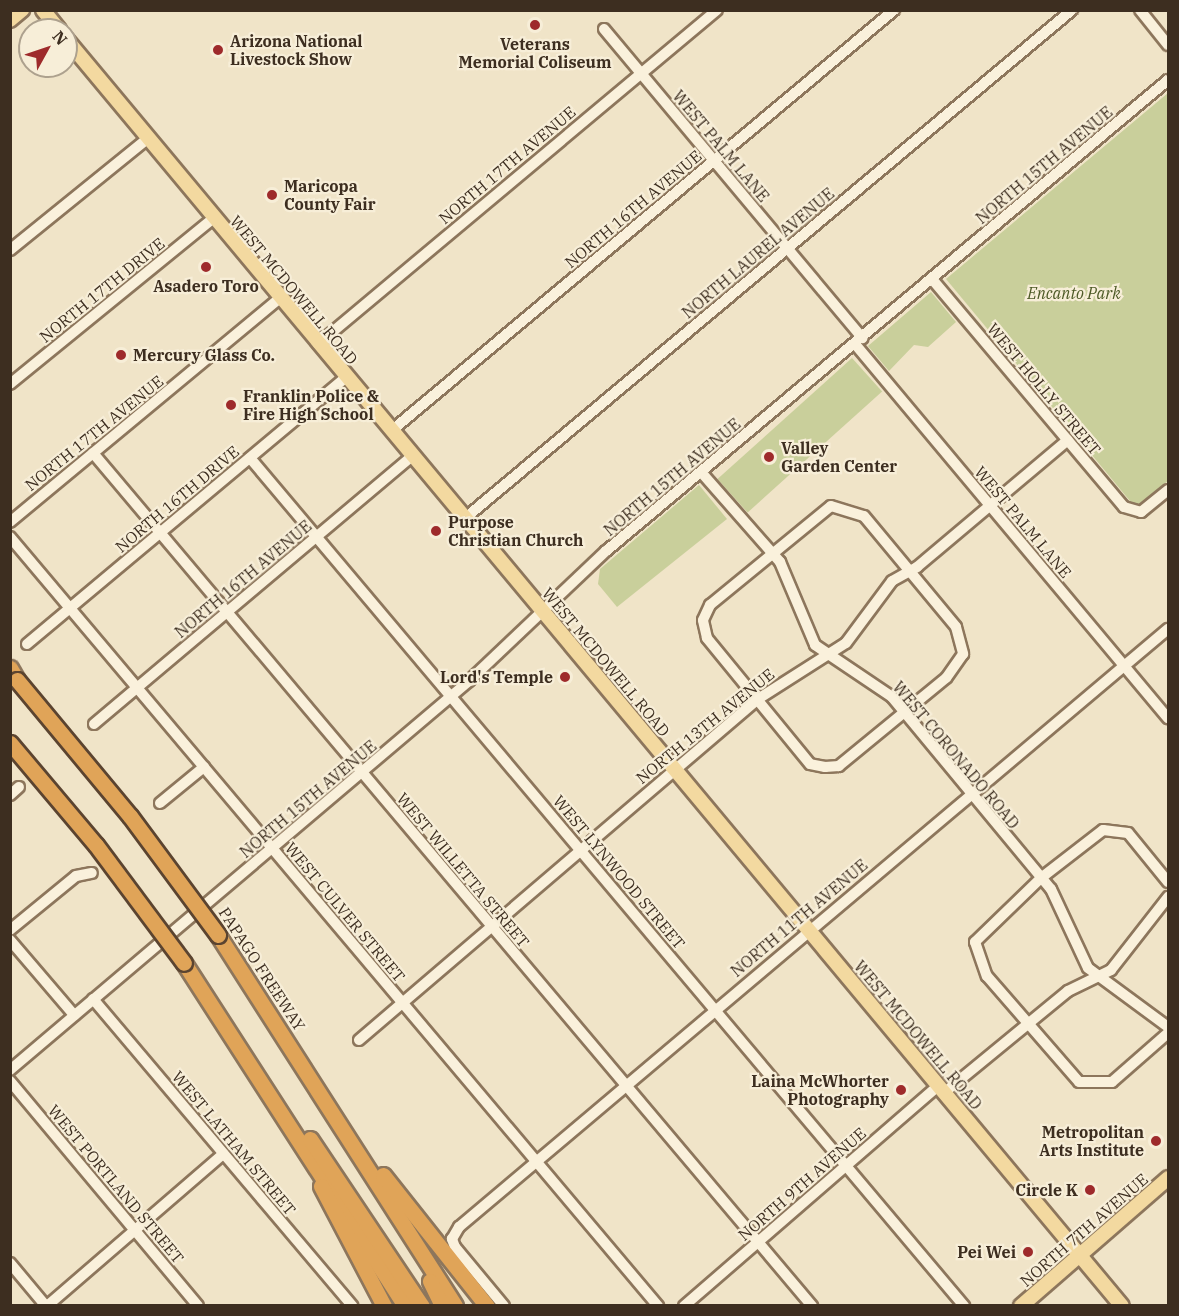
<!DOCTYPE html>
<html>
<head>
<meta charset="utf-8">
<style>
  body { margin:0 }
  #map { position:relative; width:1179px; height:1316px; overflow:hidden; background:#f0e4c8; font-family:"IBM Plex Serif",serif }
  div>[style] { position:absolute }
  .green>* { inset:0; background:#c9cf9b; transform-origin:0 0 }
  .roads { filter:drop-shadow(2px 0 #8d765c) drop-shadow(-2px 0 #8d765c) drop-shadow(0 2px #8d765c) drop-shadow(0 -2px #8d765c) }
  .minor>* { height:10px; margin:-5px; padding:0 5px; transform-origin:5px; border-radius:5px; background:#faf1dc }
  .major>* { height:14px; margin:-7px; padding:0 7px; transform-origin:7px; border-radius:7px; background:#f3d9a0 }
  .highway>* { height:15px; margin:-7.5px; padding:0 7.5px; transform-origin:7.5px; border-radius:7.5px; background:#e0a458 }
  .bridges { filter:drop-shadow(2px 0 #5b4430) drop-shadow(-2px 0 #5b4430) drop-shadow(0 2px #5b4430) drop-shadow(0 -2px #5b4430) }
  .highway-bridge>* { height:15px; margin:-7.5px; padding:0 7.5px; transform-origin:7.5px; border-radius:7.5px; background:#e0a458 }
  .dots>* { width:16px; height:16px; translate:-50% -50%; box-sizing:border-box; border:3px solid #f7eed8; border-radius:50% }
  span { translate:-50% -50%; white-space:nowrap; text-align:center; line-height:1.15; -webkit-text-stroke:4.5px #f7eed8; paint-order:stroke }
  .poi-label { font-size:16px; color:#3d2e20; font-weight:700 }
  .left { translate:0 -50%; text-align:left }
  .right { translate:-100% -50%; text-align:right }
  .street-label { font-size:16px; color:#3d2e20 }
  .park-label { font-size:16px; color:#4d5a26; font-style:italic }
  .frame { position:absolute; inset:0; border:12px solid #3d2e20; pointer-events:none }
  .north { position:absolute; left:18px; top:18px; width:60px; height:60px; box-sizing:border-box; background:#f7eed8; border:2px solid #ada18e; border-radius:50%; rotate:50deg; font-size:16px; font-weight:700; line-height:24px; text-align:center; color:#3d2e20 }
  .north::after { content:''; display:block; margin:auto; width:21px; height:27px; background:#9e2a2b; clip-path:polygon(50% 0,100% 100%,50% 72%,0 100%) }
</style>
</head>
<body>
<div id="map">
  <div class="green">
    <div style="clip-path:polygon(1168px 93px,1168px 481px,1135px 507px,946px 279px)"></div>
    <div style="clip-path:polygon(931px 292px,956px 322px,928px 347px,914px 345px,889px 371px,868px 346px)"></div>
    <div style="left:852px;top:358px;width:45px;height:181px;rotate:48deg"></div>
    <div style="clip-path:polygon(699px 485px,727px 519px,617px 607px,598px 584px,600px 569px)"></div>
  </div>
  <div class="roads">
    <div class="minor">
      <div style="left:1140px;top:10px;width:45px;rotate:51.3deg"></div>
      <div style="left:604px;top:29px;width:403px;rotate:50.1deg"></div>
      <div style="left:10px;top:250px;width:176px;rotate:-39deg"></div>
      <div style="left:932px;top:279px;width:298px;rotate:49.9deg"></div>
      <div style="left:1124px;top:507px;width:18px;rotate:16deg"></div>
      <div style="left:1141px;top:512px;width:35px;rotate:-39deg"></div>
      <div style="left:318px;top:344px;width:520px;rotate:-39.93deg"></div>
      <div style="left:855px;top:344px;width:488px;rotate:50.1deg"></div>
      <div style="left:10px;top:384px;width:261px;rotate:-39.2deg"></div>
      <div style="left:391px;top:431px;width:656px;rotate:-39.93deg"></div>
      <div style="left:93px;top:453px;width:1116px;rotate:49.87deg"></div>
      <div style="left:250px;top:458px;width:1109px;rotate:49.9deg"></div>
      <div style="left:701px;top:472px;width:120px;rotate:48.7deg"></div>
      <div style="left:780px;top:562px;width:90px;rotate:67.1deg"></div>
      <div style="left:815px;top:645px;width:93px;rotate:34deg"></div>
      <div style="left:892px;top:697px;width:249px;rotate:50.4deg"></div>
      <div style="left:1051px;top:889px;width:87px;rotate:64.9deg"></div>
      <div style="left:1088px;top:968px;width:99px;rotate:36.4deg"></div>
      <div style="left:831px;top:506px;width:34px;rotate:17deg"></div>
      <div style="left:864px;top:516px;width:144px;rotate:50.3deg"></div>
      <div style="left:956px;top:627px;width:28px;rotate:75deg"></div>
      <div style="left:963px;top:654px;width:29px;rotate:125deg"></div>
      <div style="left:946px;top:678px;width:139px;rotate:140.6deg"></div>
      <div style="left:839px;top:766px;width:14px;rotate:176deg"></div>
      <div style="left:825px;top:767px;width:15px;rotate:-169deg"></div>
      <div style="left:810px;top:764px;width:163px;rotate:-129.3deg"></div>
      <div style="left:707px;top:638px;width:18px;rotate:-103deg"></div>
      <div style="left:703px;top:620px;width:17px;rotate:-65deg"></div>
      <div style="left:710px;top:605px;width:156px;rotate:-39.3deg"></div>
      <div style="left:464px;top:519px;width:793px;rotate:-39.94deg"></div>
      <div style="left:10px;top:522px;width:351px;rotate:-39.7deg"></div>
      <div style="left:10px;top:537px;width:1006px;rotate:49.88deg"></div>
      <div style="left:27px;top:644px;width:416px;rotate:-39.9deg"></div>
      <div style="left:94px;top:724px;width:416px;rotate:-40.1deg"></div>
      <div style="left:10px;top:795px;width:12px;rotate:-42deg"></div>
      <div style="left:160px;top:803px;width:57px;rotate:-39.3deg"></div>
      <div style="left:1168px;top:882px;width:63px;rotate:-129.2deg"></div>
      <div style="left:1128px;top:833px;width:25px;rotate:-173deg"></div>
      <div style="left:1103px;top:830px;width:78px;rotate:142.3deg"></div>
      <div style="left:1041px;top:878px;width:92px;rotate:135.9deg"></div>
      <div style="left:975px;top:942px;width:36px;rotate:71deg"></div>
      <div style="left:987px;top:976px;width:140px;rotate:49deg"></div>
      <div style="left:1079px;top:1082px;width:33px"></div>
      <div style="left:1112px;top:1082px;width:74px;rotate:-41.2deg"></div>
      <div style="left:10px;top:930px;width:85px;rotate:-39.3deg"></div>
      <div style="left:76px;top:876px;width:16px;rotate:-11deg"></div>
      <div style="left:10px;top:940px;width:99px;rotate:49.5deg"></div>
      <div style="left:93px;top:999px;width:402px;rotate:49.8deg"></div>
      <div style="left:359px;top:1040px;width:525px;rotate:-40.52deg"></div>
      <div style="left:758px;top:699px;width:104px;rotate:-32.5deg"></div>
      <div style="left:846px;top:643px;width:77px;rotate:-53.4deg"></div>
      <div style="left:892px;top:581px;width:29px;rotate:-29deg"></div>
      <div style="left:917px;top:567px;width:197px;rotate:-40.1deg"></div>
      <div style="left:10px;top:1070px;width:602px;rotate:-40.28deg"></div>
      <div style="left:469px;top:681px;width:189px;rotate:-43.5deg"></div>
      <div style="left:606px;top:551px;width:733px;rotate:-39.97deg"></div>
      <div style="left:10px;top:1081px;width:293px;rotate:50.1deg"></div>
      <div style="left:945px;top:1092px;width:159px;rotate:-39.4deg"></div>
      <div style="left:1068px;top:991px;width:48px;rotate:-26deg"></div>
      <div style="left:1111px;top:970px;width:93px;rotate:-52deg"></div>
      <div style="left:10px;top:1263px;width:56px;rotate:50.1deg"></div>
      <div style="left:47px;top:1306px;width:233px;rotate:-40.8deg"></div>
      <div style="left:504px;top:1306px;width:77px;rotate:-129.7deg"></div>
      <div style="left:455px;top:1247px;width:9px;rotate:-111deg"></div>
      <div style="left:452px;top:1239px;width:14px;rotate:-60deg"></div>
      <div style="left:459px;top:1227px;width:928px;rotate:-40.15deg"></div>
      <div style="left:684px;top:1306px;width:337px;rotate:-40.9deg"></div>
    </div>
    <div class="major">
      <div style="left:43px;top:10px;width:26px;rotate:51deg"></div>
      <div style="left:10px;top:20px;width:16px;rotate:-40deg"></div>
      <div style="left:66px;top:39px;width:1649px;rotate:50.19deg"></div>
      <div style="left:1021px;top:1306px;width:195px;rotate:-41deg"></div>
    </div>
    <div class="highway">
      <div style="left:10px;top:668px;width:14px;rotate:60deg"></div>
      <div style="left:218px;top:935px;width:440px;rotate:57.4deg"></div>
      <div style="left:184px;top:963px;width:408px;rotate:57.2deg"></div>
      <div style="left:310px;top:1139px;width:201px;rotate:56.2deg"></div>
      <div style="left:383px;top:1175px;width:167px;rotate:51.6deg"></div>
      <div style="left:321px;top:1186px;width:136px;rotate:62.3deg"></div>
      <div style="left:430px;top:1281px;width:28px;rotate:64deg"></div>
    </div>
  </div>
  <div class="bridges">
    <div class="highway-bridge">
      <div style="left:17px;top:680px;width:177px;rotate:50.3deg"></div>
      <div style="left:130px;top:816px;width:148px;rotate:53.5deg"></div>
      <div style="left:10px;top:743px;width:133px;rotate:49.9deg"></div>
      <div style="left:96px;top:845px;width:147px;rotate:53.3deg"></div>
    </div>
  </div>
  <div class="dots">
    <div style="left:535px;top:25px;background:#9e2a2b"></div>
    <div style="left:218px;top:50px;background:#9e2a2b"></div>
    <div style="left:272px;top:195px;background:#9e2a2b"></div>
    <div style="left:206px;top:267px;background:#9e2a2b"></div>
    <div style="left:121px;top:355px;background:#9e2a2b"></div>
    <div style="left:231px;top:405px;background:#9e2a2b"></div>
    <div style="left:769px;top:457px;background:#9e2a2b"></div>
    <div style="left:436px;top:531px;background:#9e2a2b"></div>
    <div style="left:565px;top:677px;background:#9e2a2b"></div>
    <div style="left:901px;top:1090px;background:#9e2a2b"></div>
    <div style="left:1156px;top:1141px;background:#9e2a2b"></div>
    <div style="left:1090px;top:1190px;background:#9e2a2b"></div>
    <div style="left:1028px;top:1252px;background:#9e2a2b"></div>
  </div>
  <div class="poi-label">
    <span class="left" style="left:230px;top:50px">Arizona National<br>Livestock Show</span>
    <span style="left:535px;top:53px">Veterans<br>Memorial Coliseum</span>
    <span class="left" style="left:284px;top:195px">Maricopa<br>County Fair</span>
    <span style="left:206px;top:286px">Asadero Toro</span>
    <span class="left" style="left:133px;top:355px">Mercury Glass Co.</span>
    <span class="left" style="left:243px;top:405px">Franklin Police &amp;<br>Fire High School</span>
    <span class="left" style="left:781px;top:457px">Valley<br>Garden Center</span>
    <span class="left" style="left:448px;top:531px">Purpose<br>Christian Church</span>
    <span class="right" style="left:553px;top:677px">Lord's Temple</span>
    <span class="right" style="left:889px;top:1090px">Laina McWhorter<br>Photography</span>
    <span class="right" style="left:1144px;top:1141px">Metropolitan<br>Arts Institute</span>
    <span class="right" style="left:1078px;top:1190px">Circle K</span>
    <span class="right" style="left:1016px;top:1252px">Pei Wei</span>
  </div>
  <div class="street-label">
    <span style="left:721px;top:146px;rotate:50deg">WEST PALM LANE</span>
    <span style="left:507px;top:165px;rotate:-40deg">NORTH 17TH AVENUE</span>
    <span style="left:1044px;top:165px;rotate:-40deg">NORTH 15TH AVENUE</span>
    <span style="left:633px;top:209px;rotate:-40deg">NORTH 16TH AVENUE</span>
    <span style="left:758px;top:253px;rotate:-40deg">NORTH LAUREL AVENUE</span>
    <span style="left:102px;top:290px;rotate:-39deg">NORTH 17TH DRIVE</span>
    <span style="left:294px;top:290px;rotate:50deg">WEST MCDOWELL ROAD</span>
    <span style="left:1044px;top:389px;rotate:50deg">WEST HOLLY STREET</span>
    <span style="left:94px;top:433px;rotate:-39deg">NORTH 17TH AVENUE</span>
    <span style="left:672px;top:477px;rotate:-40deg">NORTH 15TH AVENUE</span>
    <span style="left:177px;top:499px;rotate:-40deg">NORTH 16TH DRIVE</span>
    <span style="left:1023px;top:522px;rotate:50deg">WEST PALM LANE</span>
    <span style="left:243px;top:579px;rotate:-40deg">NORTH 16TH AVENUE</span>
    <span style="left:606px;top:662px;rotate:50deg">WEST MCDOWELL ROAD</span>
    <span style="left:705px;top:726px;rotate:-39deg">NORTH 13TH AVENUE</span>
    <span style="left:956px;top:755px;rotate:50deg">WEST CORONADO ROAD</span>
    <span style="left:308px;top:799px;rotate:-40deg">NORTH 15TH AVENUE</span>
    <span style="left:463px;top:870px;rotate:50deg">WEST WILLETTA STREET</span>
    <span style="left:619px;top:872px;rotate:50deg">WEST LYNWOOD STREET</span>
    <span style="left:345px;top:912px;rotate:50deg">WEST CULVER STREET</span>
    <span style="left:799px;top:918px;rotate:-40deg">NORTH 11TH AVENUE</span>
    <span style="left:262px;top:969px;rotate:57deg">PAPAGO FREEWAY</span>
    <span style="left:918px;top:1035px;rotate:50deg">WEST MCDOWELL ROAD</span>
    <span style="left:234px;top:1143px;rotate:50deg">WEST LATHAM STREET</span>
    <span style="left:116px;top:1184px;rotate:50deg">WEST PORTLAND STREET</span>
    <span style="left:802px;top:1184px;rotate:-41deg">NORTH 9TH AVENUE</span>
    <span style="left:1084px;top:1230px;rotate:-41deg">NORTH 7TH AVENUE</span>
  </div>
  <div class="park-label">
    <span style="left:1074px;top:293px">Encanto Park</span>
  </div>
  <div class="frame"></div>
  <div class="north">N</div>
</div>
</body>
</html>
